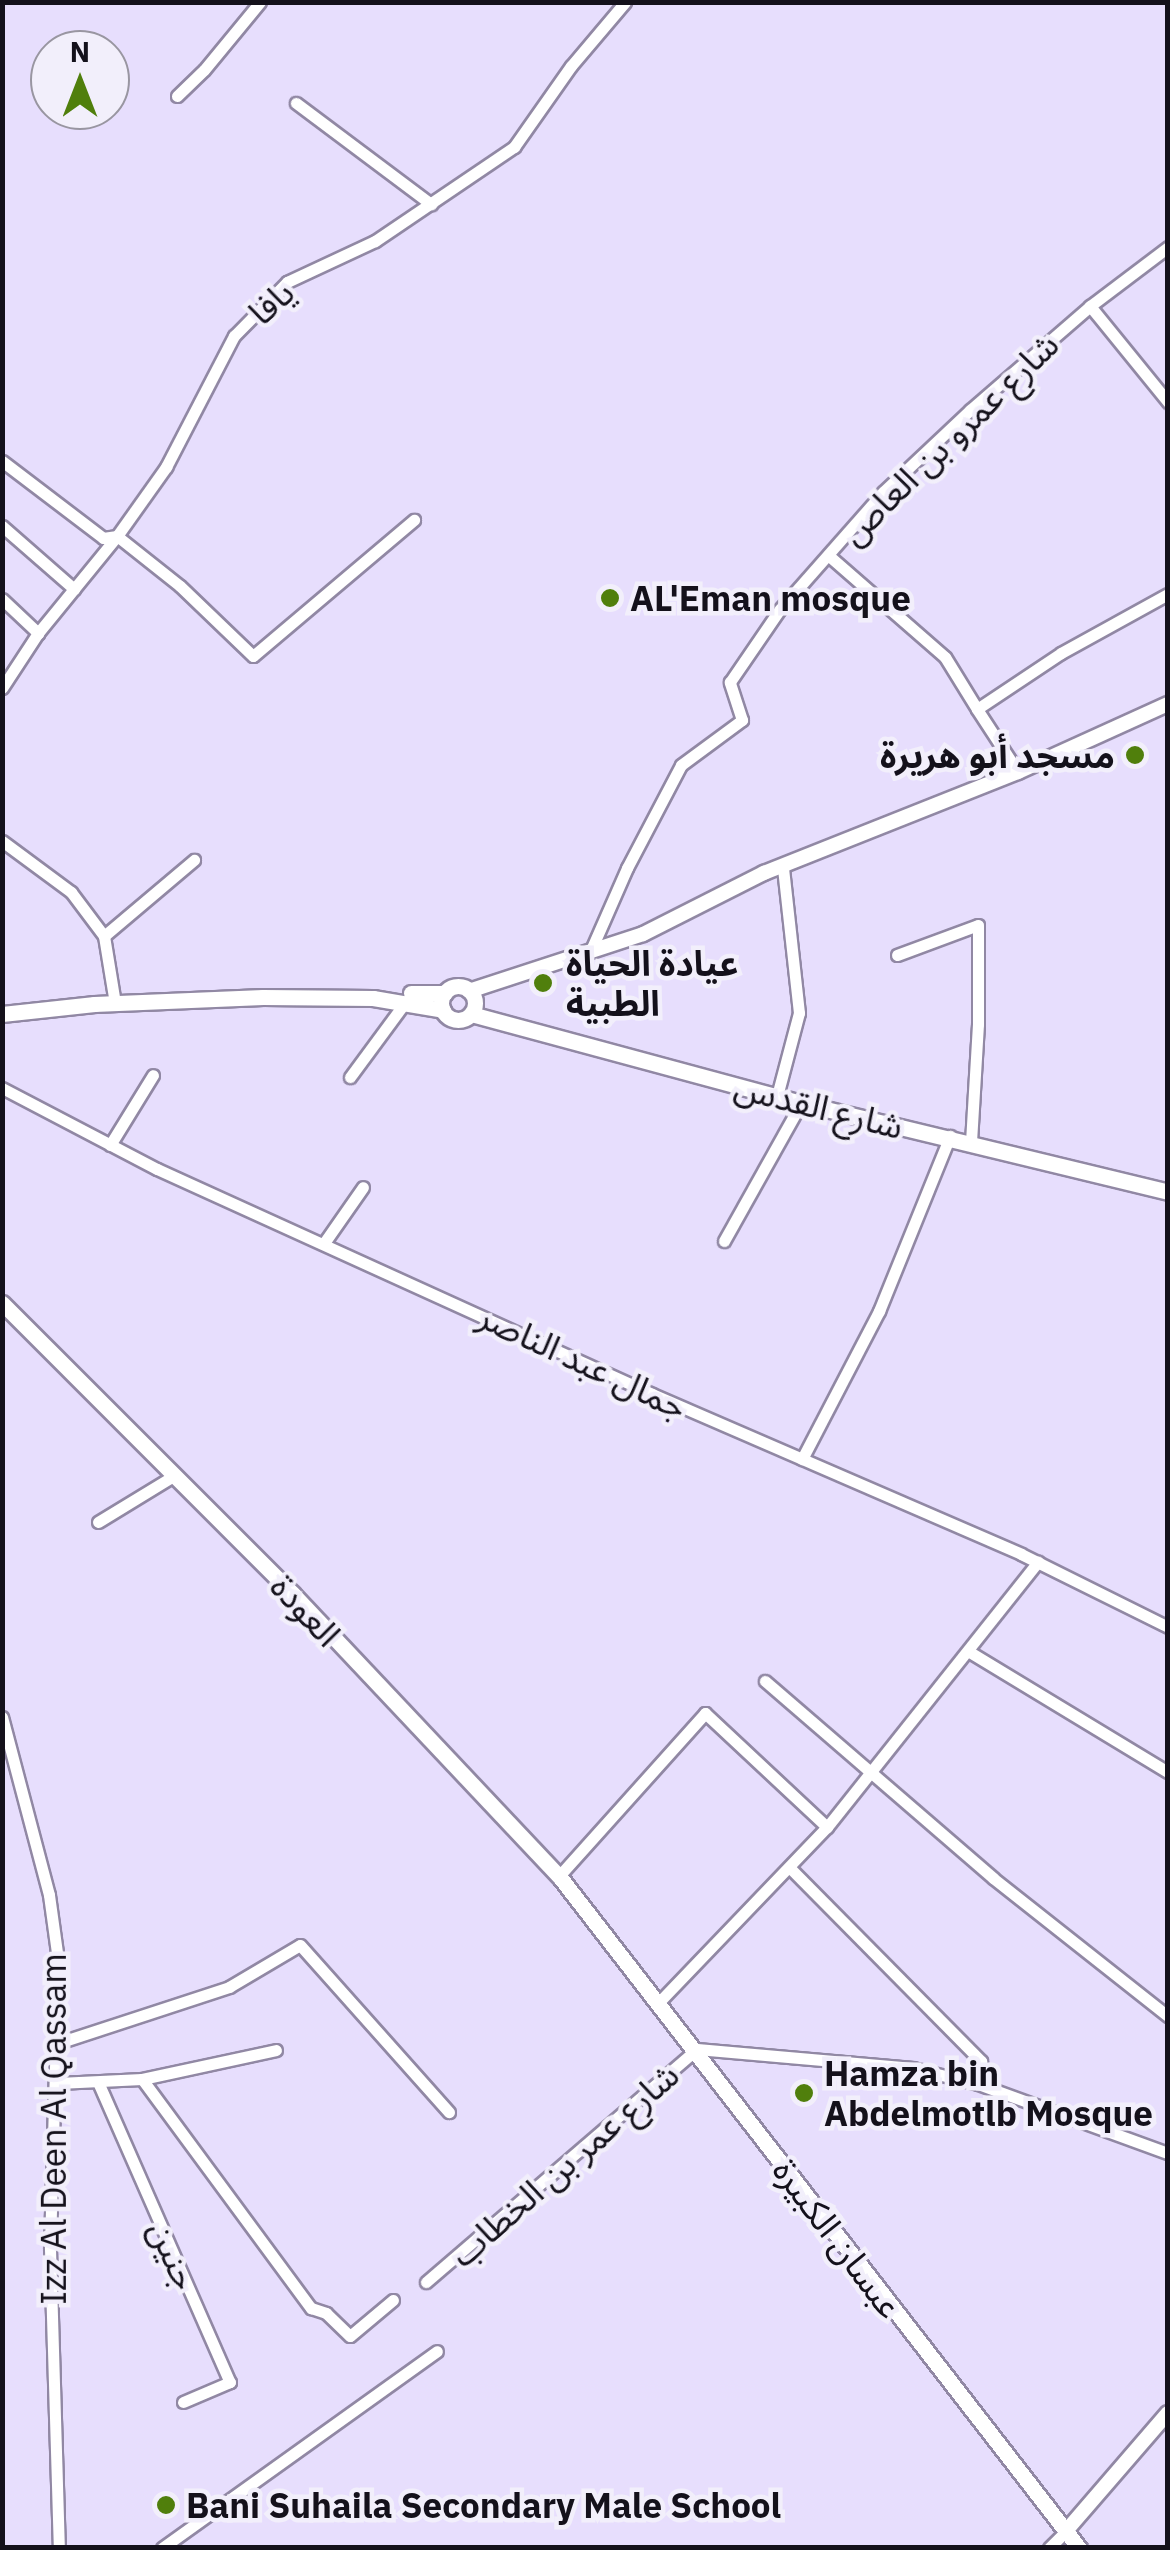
<!DOCTYPE html>
<html>
<head>
<meta charset="utf-8">
<style>
  body { margin:0 }
  #map { position:relative; width:1170px; height:2550px; overflow:hidden; background:#e7defd; font-family:"IBM Plex Sans","Noto Sans Arabic",sans-serif }
  div>[style] { position:absolute }
  .roads { filter:drop-shadow(2px 0 #9188a4) drop-shadow(-2px 0 #9188a4) drop-shadow(0 2px #9188a4) drop-shadow(0 -2px #9188a4) }
  .minor>* { height:11px; margin:-5.5px; padding:0 5.5px; transform-origin:5.5px; border-radius:5.5px; background:#fff }
  .tertiary>* { height:14px; margin:-7px; padding:0 7px; transform-origin:7px; border-radius:7px; background:#fff }
  .secondary>* { height:15px; margin:-7.5px; padding:0 7.5px; transform-origin:7.5px; border-radius:7.5px; background:#fff }
  .secondary>.ring { margin:-7.5px; padding:0; box-sizing:content-box; background:none; border:15px solid #fff; border-radius:50% }
  .dots>* { width:28px; height:28px; translate:-50% -50%; box-sizing:border-box; border:5px solid #f2effb; border-radius:50% }
  span { translate:-50% -50%; white-space:nowrap; text-align:center; line-height:1.15; -webkit-text-stroke:9px #f2effb; paint-order:stroke }
  .street-label { font-size:35px; color:#14111b }
  .poi-label { font-size:35px; color:#14111b; font-weight:700 }
  .left { translate:0 -50%; text-align:left }
  .right { translate:-100% -50%; text-align:right }
  .frame { position:absolute; inset:0; border:5px solid #14111b; pointer-events:none }
  .north { position:absolute; left:30px; top:30px; width:100px; height:100px; box-sizing:border-box; background:#f2effb; border:2px solid #9996a1; border-radius:50%; rotate:0deg; font-size:28px; font-weight:700; line-height:40px; text-align:center; color:#14111b }
  .north::after { content:''; display:block; margin:auto; width:35px; height:45px; background:#507f0c; clip-path:polygon(50% 0,100% 100%,50% 72%,0 100%) }
</style>
</head>
<body>
<div id="map">
  <div class="roads">
    <div class="minor">
      <div style="left:177px;top:96px;width:37px;rotate:-44deg"></div>
      <div style="left:204px;top:70px;width:88px;rotate:-50.5deg"></div>
      <div style="left:296px;top:103px;width:169px;rotate:36.8deg"></div>
      <div style="left:1090px;top:306px;width:124px;rotate:50.9deg"></div>
      <div style="left:2px;top:461px;width:127px;rotate:37.3deg"></div>
      <div style="left:103px;top:538px;width:14px;rotate:-8deg"></div>
      <div style="left:117px;top:536px;width:80px;rotate:38.4deg"></div>
      <div style="left:180px;top:586px;width:101px;rotate:43.8deg"></div>
      <div style="left:253px;top:656px;width:211px;rotate:-40.2deg"></div>
      <div style="left:2px;top:526px;width:96px;rotate:41.2deg"></div>
      <div style="left:828px;top:555px;width:155px;rotate:41.1deg"></div>
      <div style="left:945px;top:657px;width:61px;rotate:58.4deg"></div>
      <div style="left:2px;top:599px;width:50px;rotate:43.4deg"></div>
      <div style="left:2px;top:688px;width:66px;rotate:-56.8deg"></div>
      <div style="left:38px;top:633px;width:125px;rotate:-50.8deg"></div>
      <div style="left:117px;top:536px;width:85px;rotate:-54.6deg"></div>
      <div style="left:166px;top:467px;width:148px;rotate:-62.6deg"></div>
      <div style="left:234px;top:336px;width:76px;rotate:-45.5deg"></div>
      <div style="left:287px;top:282px;width:97px;rotate:-25deg"></div>
      <div style="left:375px;top:241px;width:168px;rotate:-34.1deg"></div>
      <div style="left:514px;top:147px;width:99px;rotate:-54.9deg"></div>
      <div style="left:571px;top:66px;width:84px;rotate:-49.8deg"></div>
      <div style="left:1018px;top:772px;width:75px;rotate:-123.1deg"></div>
      <div style="left:977px;top:709px;width:101px;rotate:-33.7deg"></div>
      <div style="left:1061px;top:653px;width:122px;rotate:-28.9deg"></div>
      <div style="left:2px;top:841px;width:86px;rotate:36.5deg"></div>
      <div style="left:71px;top:892px;width:55px;rotate:53.1deg"></div>
      <div style="left:104px;top:936px;width:68px;rotate:80.7deg"></div>
      <div style="left:104px;top:936px;width:118px;rotate:-40.2deg"></div>
      <div style="left:591px;top:950px;width:90px;rotate:-66.3deg"></div>
      <div style="left:627px;top:868px;width:116px;rotate:-62.3deg"></div>
      <div style="left:681px;top:765px;width:76px;rotate:-36.4deg"></div>
      <div style="left:742px;top:720px;width:40px;rotate:-108deg"></div>
      <div style="left:730px;top:682px;width:88px;rotate:-55.6deg"></div>
      <div style="left:780px;top:609px;width:156px;rotate:-48.6deg"></div>
      <div style="left:883px;top:492px;width:120px;rotate:-43.3deg"></div>
      <div style="left:970px;top:410px;width:159px;rotate:-40.9deg"></div>
      <div style="left:1090px;top:306px;width:98px;rotate:-37.1deg"></div>
      <div style="left:897px;top:955px;width:86px;rotate:-20.3deg"></div>
      <div style="left:978px;top:925px;width:99px;rotate:90deg"></div>
      <div style="left:978px;top:1024px;width:117px;rotate:93.4deg"></div>
      <div style="left:350px;top:1077px;width:94px;rotate:-53.6deg"></div>
      <div style="left:2px;top:1088px;width:175px;rotate:27.6deg"></div>
      <div style="left:157px;top:1169px;width:544px;rotate:24.44deg"></div>
      <div style="left:652px;top:1394px;width:402px;rotate:23.4deg"></div>
      <div style="left:1021px;top:1554px;width:164px;rotate:26.4deg"></div>
      <div style="left:777px;top:1096px;width:86px;rotate:-75.2deg"></div>
      <div style="left:799px;top:1013px;width:147px;rotate:-96.3deg"></div>
      <div style="left:110px;top:1145px;width:82px;rotate:-58.4deg"></div>
      <div style="left:724px;top:1241px;width:158px;rotate:-60.8deg"></div>
      <div style="left:324px;top:1243px;width:68px;rotate:-55.1deg"></div>
      <div style="left:802px;top:1459px;width:167px;rotate:-62.5deg"></div>
      <div style="left:879px;top:1311px;width:189px;rotate:-67.9deg"></div>
      <div style="left:98px;top:1522px;width:90px;rotate:-31.4deg"></div>
      <div style="left:968px;top:1651px;width:234px;rotate:31.2deg"></div>
      <div style="left:765px;top:1681px;width:301px;rotate:40.8deg"></div>
      <div style="left:993px;top:1878px;width:223px;rotate:38.3deg"></div>
      <div style="left:2px;top:1717px;width:184px;rotate:75.2deg"></div>
      <div style="left:49px;top:1895px;width:66px;rotate:82.1deg"></div>
      <div style="left:58px;top:1960px;width:289px;rotate:91.6deg"></div>
      <div style="left:50px;top:2249px;width:299px;rotate:88.3deg"></div>
      <div style="left:790px;top:1868px;width:272px;rotate:45.3deg"></div>
      <div style="left:981px;top:2061px;width:23px;rotate:97deg"></div>
      <div style="left:559px;top:1876px;width:219px;rotate:-48.1deg"></div>
      <div style="left:705px;top:1713px;width:167px;rotate:43.1deg"></div>
      <div style="left:660px;top:2001px;width:241px;rotate:-46.2deg"></div>
      <div style="left:827px;top:1827px;width:339px;rotate:-51.5deg"></div>
      <div style="left:58px;top:2043px;width:180px;rotate:-18.1deg"></div>
      <div style="left:229px;top:1987px;width:82px;rotate:-30.6deg"></div>
      <div style="left:300px;top:1945px;width:224px;rotate:48.3deg"></div>
      <div style="left:142px;top:2079px;width:285px;rotate:53.6deg"></div>
      <div style="left:311px;top:2308px;width:16px;rotate:18deg"></div>
      <div style="left:326px;top:2313px;width:33px;rotate:44deg"></div>
      <div style="left:350px;top:2336px;width:56px;rotate:-39.9deg"></div>
      <div style="left:98px;top:2082px;width:328px;rotate:66.3deg"></div>
      <div style="left:230px;top:2382px;width:51px;rotate:156.9deg"></div>
      <div style="left:58px;top:2083px;width:84px;rotate:-2.7deg"></div>
      <div style="left:142px;top:2079px;width:137px;rotate:-12.2deg"></div>
      <div style="left:426px;top:2282px;width:357px;rotate:-40.7deg"></div>
      <div style="left:697px;top:2049px;width:217px;rotate:5deg"></div>
      <div style="left:913px;top:2068px;width:67px;rotate:13.8deg"></div>
      <div style="left:978px;top:2084px;width:202px;rotate:20deg"></div>
      <div style="left:162px;top:2548px;width:338px;rotate:-35.6deg"></div>
      <div style="left:1049px;top:2548px;width:24px;rotate:-45deg"></div>
    </div>
    <div class="tertiary">
      <div style="left:469px;top:991px;width:183px;rotate:-18.1deg"></div>
      <div style="left:643px;top:934px;width:136px;rotate:-26.8deg"></div>
      <div style="left:764px;top:873px;width:273px;rotate:-21.7deg"></div>
      <div style="left:1018px;top:772px;width:165px;rotate:-24.4deg"></div>
      <div style="left:1066px;top:2531px;width:156px;rotate:-49.2deg"></div>
    </div>
    <div class="secondary">
      <div class="ring" style="left:441px;top:986px;width:19px;height:19px"></div>
      <div style="left:411px;top:993px;width:34px"></div>
      <div style="left:2px;top:1014px;width:93px;rotate:-6.2deg"></div>
      <div style="left:94px;top:1004px;width:169px;rotate:-2.4deg"></div>
      <div style="left:263px;top:997px;width:110px;rotate:0.5deg"></div>
      <div style="left:373px;top:998px;width:71px;rotate:9.7deg"></div>
      <div style="left:471px;top:1014px;width:342px;rotate:15.1deg"></div>
      <div style="left:801px;top:1103px;width:378px;rotate:13.6deg"></div>
      <div style="left:2px;top:1303px;width:412px;rotate:45deg"></div>
      <div style="left:293px;top:1594px;width:388px;rotate:46.7deg"></div>
      <div style="left:559px;top:1876px;width:850px;rotate:52.27deg"></div>
    </div>
  </div>
  <div class="dots">
    <div style="left:610px;top:598px;background:#507f0c"></div>
    <div style="left:1135px;top:755px;background:#507f0c"></div>
    <div style="left:543px;top:983px;background:#507f0c"></div>
    <div style="left:804px;top:2093px;background:#507f0c"></div>
    <div style="left:166px;top:2505px;background:#507f0c"></div>
  </div>
  <div class="street-label">
    <span style="left:271px;top:302px;rotate:-42deg">يافا</span>
    <span style="left:949px;top:438px;rotate:-44deg">شارع عمرو بن العاص</span>
    <span style="left:819px;top:1106px;rotate:14deg">شارع القدس</span>
    <span style="left:583px;top:1361px;rotate:25deg">جمال عبد الناصر</span>
    <span style="left:306px;top:1610px;rotate:47deg">العودة</span>
    <span style="left:53px;top:2129px;rotate:-90deg">Izz Al Deen Al Qassam</span>
    <span style="left:564px;top:2164px;rotate:-41deg">شارع عمر بن الخطاب</span>
    <span style="left:838px;top:2238px;rotate:53deg">عبسان الكبيرة</span>
    <span style="left:174px;top:2255px;rotate:66deg">جنين</span>
  </div>
  <div class="poi-label">
    <span class="left" style="left:630px;top:598px">AL'Eman mosque</span>
    <span class="right" style="left:1115px;top:755px">مسجد أبو هريرة</span>
    <span class="left" style="left:566px;top:983px">عيادة الحياة<br>الطبية</span>
    <span class="left" style="left:824px;top:2093px">Hamza bin<br>Abdelmotlb Mosque</span>
    <span class="left" style="left:186px;top:2505px">Bani Suhaila Secondary Male School</span>
  </div>
  <div class="frame"></div>
  <div class="north">N</div>
</div>
</body>
</html>
